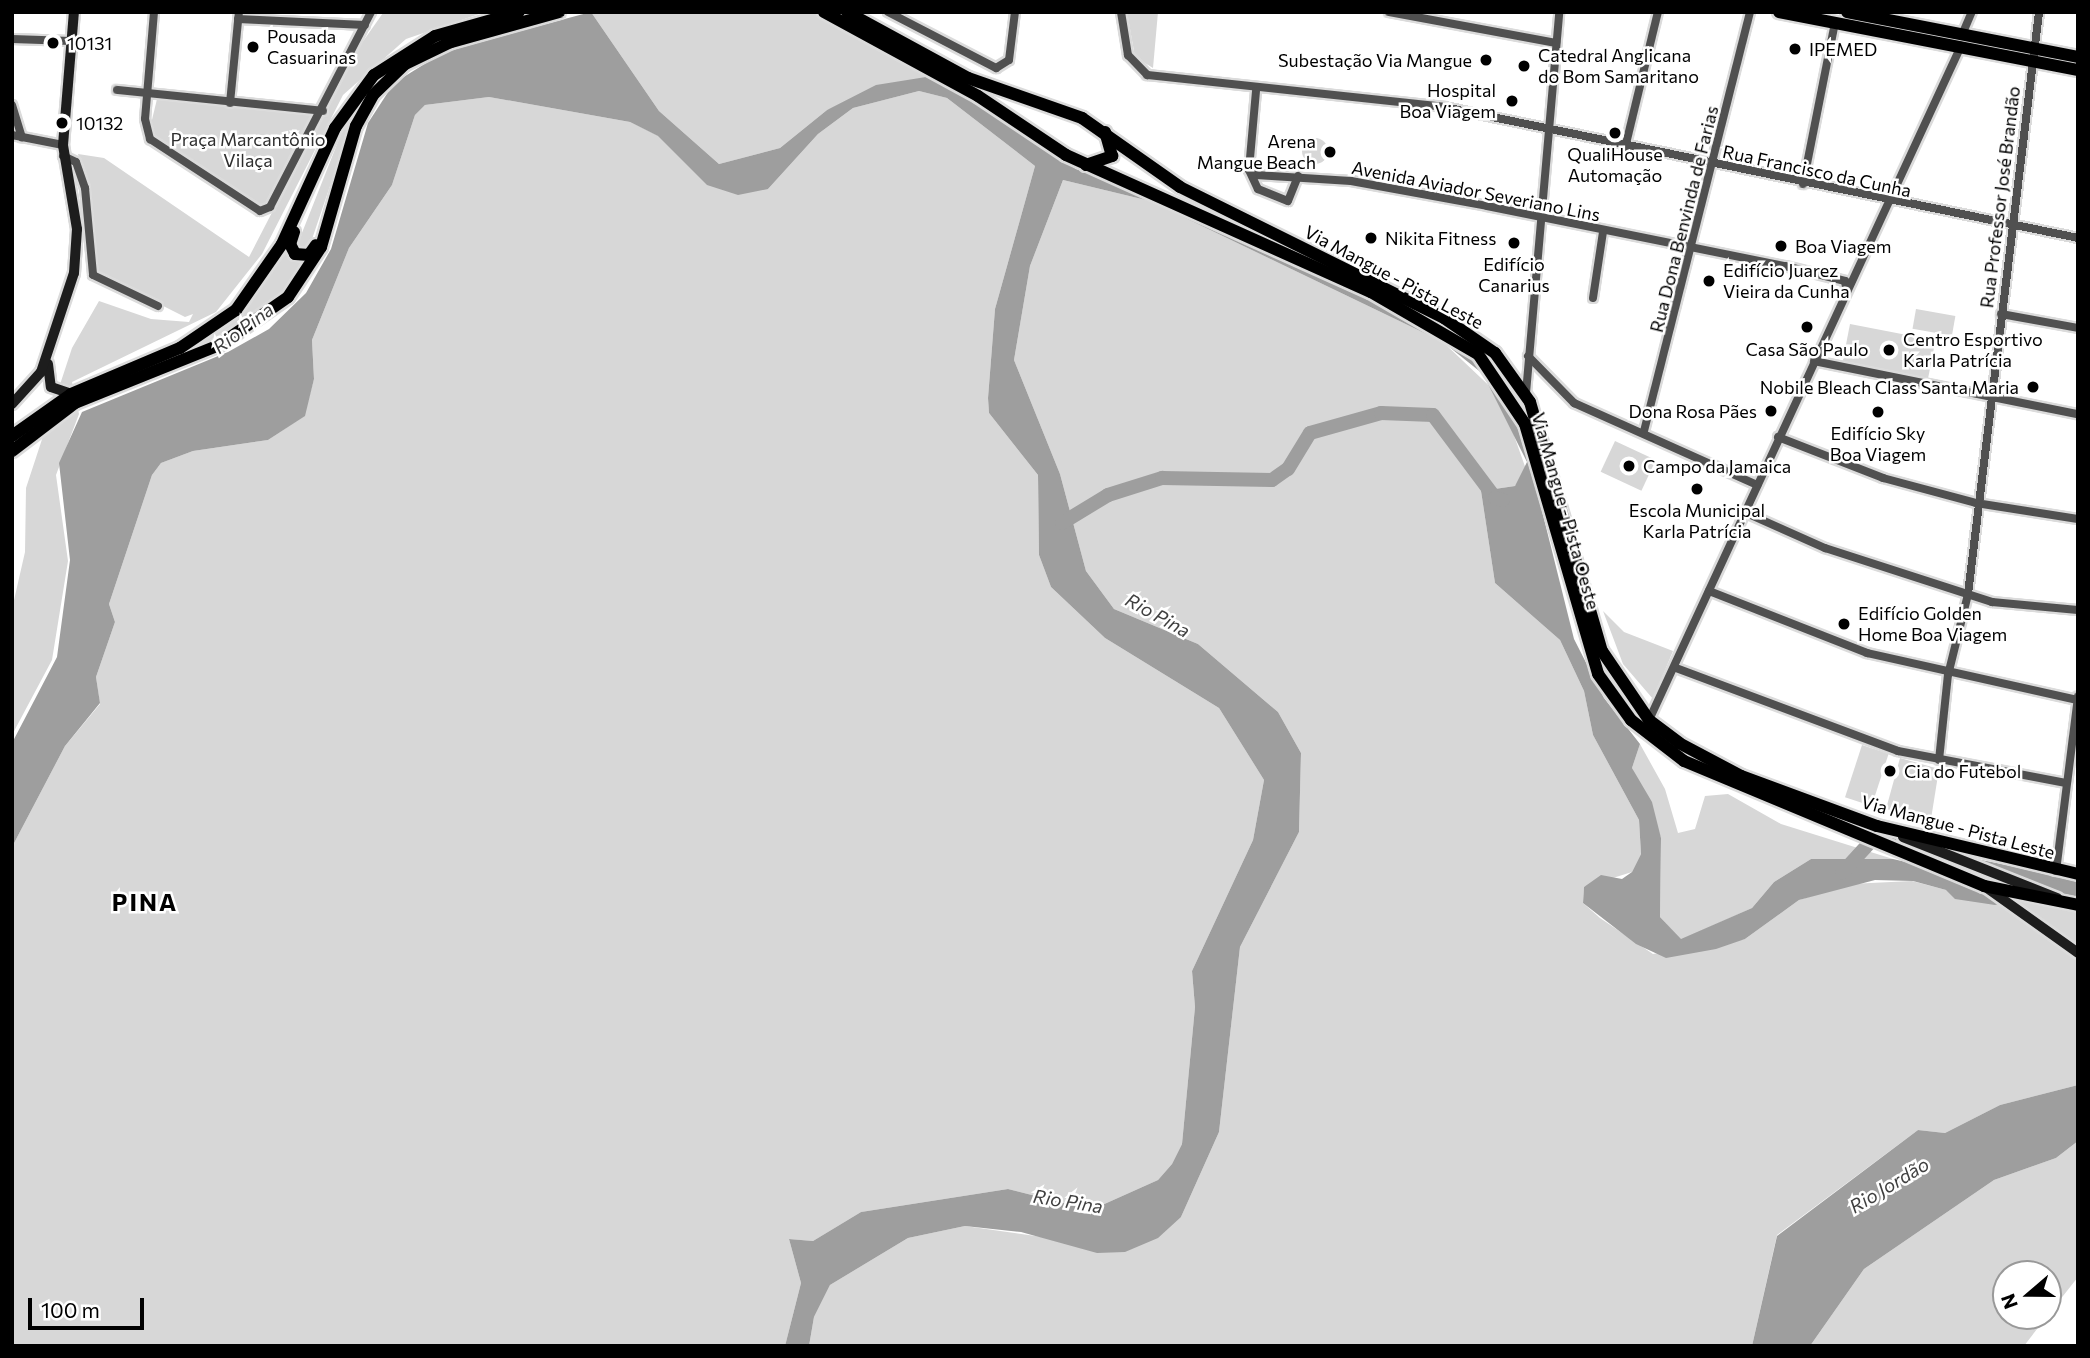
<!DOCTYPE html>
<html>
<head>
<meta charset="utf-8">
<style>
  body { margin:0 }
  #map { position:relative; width:2090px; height:1358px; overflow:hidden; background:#fff; font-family:Commissioner,sans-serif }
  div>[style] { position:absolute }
  .green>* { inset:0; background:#d7d7d7; transform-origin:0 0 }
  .round { border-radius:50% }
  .water>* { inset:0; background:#9e9e9e }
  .river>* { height:14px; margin:-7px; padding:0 7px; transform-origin:7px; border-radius:7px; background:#9e9e9e }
  .roads { filter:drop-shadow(2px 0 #dbdbdb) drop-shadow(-2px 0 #dbdbdb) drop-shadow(0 2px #dbdbdb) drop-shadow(0 -2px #dbdbdb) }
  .street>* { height:8px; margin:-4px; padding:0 4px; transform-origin:4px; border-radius:4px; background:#505050 }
  .secondary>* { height:10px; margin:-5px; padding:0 5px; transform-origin:5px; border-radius:5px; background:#1d1d1d }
  .primary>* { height:12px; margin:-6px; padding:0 6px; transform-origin:6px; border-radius:6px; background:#000 }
  .dots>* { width:19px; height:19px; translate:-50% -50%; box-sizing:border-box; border:4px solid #fff; border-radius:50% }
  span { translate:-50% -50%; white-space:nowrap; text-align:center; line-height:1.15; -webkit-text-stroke:5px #fff; paint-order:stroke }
  .poi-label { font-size:18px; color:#000 }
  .left { translate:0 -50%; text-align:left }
  .right { translate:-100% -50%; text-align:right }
  .park-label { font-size:18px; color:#2e2e2e }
  .street-label { font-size:18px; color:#000 }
  .water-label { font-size:19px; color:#3f3f3f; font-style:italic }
  .district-label { font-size:24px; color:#000; font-weight:700; letter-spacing:2px }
  .frame { position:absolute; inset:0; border:14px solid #000; pointer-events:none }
  .north { position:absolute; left:1992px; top:1260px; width:70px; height:70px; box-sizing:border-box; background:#fff; border:2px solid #999; border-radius:50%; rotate:250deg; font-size:19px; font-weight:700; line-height:28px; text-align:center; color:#000 }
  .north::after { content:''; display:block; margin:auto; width:24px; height:32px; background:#000; clip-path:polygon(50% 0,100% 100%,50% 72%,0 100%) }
  .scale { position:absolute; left:28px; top:1298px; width:116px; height:32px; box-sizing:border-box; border:4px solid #000; border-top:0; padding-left:9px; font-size:21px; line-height:24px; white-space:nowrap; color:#000; -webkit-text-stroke:5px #fff; paint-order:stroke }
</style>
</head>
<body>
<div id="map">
  <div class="green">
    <div style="clip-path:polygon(485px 12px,406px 39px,343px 95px,262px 254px,216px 312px,72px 382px,79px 414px,56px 475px,68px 561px,52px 660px,12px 735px,12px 609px,25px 552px,26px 488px,72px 348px,99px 301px,151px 319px,189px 322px,193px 314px,185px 317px,96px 272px,92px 202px,78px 154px,104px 158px,249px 257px,354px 54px,383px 13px)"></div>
    <div style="clip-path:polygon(591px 12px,815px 12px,943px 81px,827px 110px,780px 148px,719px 164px,659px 111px)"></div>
    <div style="clip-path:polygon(1127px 12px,1158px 12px,1153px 68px,1135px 57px)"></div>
    <div style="clip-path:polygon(387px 72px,349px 130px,309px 248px,296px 248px,347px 119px)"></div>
    <div style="clip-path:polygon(919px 91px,947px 98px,1035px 166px,995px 309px,988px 398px,989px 413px,1038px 475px,1039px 555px,1051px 587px,1105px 638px,1219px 708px,1264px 780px,1253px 840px,1192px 971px,1195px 1007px,1182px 1144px,1172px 1164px,1158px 1180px,1091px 1210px,1008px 1189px,861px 1212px,813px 1241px,789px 1239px,801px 1283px,785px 1346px,12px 1346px,12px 847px,65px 746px,100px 704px,96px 677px,115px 622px,109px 604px,152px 475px,161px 463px,193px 451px,268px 440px,304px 416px,314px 379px,312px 340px,349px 248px,392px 185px,415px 115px,425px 105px,489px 97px,630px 122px,768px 189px,818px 134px,853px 108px)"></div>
    <div style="clip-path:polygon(157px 99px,307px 114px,315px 116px,263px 209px,156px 139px,150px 128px)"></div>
    <div class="round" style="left:1302px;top:138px;width:26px;height:26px"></div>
    <div style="clip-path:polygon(1063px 180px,1150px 201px,1443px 342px,1500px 396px,1527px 472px,1515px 486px,1481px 491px,1495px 583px,1560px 640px,1584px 691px,1593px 735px,1639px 820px,1641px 854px,1632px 872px,1584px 887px,1583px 903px,1600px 918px,1653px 954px,1745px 939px,1799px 900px,1850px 884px,1912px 881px,1946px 890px,2033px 895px,2078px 886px,2078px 1085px,2000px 1105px,1945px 1133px,1918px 1130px,1777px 1235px,1752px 1346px,809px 1346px,814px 1317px,830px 1285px,908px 1238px,965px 1226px,1057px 1239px,1181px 1217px,1219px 1132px,1240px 947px,1299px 832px,1301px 753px,1278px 712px,1198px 644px,1114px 609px,1086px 571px,1060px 474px,1014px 360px,1030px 266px)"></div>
    <div style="clip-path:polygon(285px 252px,308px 263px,275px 304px,194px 349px,242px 313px)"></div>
    <div style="left:1916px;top:309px;width:40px;height:20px;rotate:10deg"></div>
    <div style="left:1850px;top:324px;width:87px;height:39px;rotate:11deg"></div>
    <div style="left:1615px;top:441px;width:45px;height:34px;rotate:25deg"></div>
    <div style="clip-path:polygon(1603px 611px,1624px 632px,1673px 651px,1653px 699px,1623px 664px)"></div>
    <div style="clip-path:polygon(1640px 744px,1665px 789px,1678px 833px,1695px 829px,1705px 796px,1728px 794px,1781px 824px,1893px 859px,1811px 859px,1774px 882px,1752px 908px,1681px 940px,1660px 917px,1661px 838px,1632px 768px)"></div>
    <div style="left:1862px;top:745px;width:28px;height:55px;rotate:18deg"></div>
    <div style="clip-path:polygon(1900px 758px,1939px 769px,1931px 819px,1886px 809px)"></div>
    <div style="clip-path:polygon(2078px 1141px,2078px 1277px,2048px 1315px,2048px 1274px,2006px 1274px,2006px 1316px,2047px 1316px,2024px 1346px,1810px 1346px,1864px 1269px,1994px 1180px,2056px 1158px)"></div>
  </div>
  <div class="water">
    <div style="clip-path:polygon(591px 12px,659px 111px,719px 164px,780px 148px,827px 110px,876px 85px,926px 77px,943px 81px,1076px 169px,1122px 186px,1381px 302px,1471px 352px,1519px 419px,1574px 639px,1604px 698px,1640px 744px,1632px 768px,1652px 802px,1661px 838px,1660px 917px,1681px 939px,1752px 908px,1774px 882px,1811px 859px,1893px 859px,1945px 871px,1930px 863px,1971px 858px,2078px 879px,2078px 886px,1995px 905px,1955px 899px,1946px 890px,1913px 881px,1875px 880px,1799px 900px,1745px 939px,1716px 949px,1666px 958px,1636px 944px,1583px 903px,1584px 887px,1601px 875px,1622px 879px,1632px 872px,1641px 854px,1639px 820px,1593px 735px,1584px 691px,1560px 640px,1495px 583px,1481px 491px,1515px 486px,1527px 462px,1483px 374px,1443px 342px,1150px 201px,1063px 180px,1030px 266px,1014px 360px,1060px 474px,1086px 571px,1114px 609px,1198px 644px,1278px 712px,1301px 753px,1299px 832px,1240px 947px,1219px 1132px,1181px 1217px,1158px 1238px,1125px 1252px,1097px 1253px,1021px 1232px,965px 1226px,908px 1238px,830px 1285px,814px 1317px,809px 1346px,785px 1346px,801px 1283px,789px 1239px,813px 1241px,861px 1212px,1008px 1189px,1091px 1210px,1158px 1180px,1172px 1164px,1182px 1144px,1195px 1007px,1192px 971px,1253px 840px,1264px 780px,1219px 708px,1105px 638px,1051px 587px,1039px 555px,1038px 475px,989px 413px,988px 398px,995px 309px,1035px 166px,947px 98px,919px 91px,853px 108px,818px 134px,768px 189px,738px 195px,707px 185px,658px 136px,630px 122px,489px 97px,425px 105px,415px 115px,392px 185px,349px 248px,312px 340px,314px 379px,305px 416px,268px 440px,193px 451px,161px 463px,152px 475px,109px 604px,115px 622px,96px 677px,100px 703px,65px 746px,12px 847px,12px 743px,57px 657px,70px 560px,59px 463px,82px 412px,228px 352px,269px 329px,306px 293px,331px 249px,368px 123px,394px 83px,447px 50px)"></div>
    <div style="clip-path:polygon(2078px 1085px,2078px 1141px,2056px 1158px,1994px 1180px,1864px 1269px,1810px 1346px,1752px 1346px,1777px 1236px,1918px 1130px,1945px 1133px,2000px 1105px)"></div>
  </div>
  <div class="river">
    <div style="left:1062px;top:523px;width:54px;rotate:-31.3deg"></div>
    <div style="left:1108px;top:495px;width:57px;rotate:-17.5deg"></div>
    <div style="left:1162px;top:478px;width:110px;rotate:1deg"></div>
    <div style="left:1272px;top:480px;width:19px;rotate:-35deg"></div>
    <div style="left:1288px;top:469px;width:42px;rotate:-58.6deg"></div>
    <div style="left:1310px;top:433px;width:74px;rotate:-15.7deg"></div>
    <div style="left:1381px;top:413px;width:52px;rotate:2.2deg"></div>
    <div style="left:1433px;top:415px;width:104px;rotate:53.2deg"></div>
    <div style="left:1495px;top:498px;width:8px;rotate:14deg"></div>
    <div style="left:1890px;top:843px;width:64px;rotate:16.4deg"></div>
    <div style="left:1842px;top:873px;width:47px;rotate:-47.6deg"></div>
    <div style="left:2041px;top:886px;width:37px;rotate:6deg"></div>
  </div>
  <div class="roads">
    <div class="street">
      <div style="left:154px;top:12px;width:107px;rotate:94.8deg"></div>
      <div style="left:145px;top:119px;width:21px;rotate:76deg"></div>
      <div style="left:150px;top:139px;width:131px;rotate:33.2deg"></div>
      <div style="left:260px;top:211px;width:11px;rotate:-22deg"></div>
      <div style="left:270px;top:207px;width:220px;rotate:-62.6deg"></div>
      <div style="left:888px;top:12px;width:122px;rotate:27.4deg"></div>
      <div style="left:996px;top:68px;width:15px;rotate:-32deg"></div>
      <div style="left:1009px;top:60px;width:48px;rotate:-82.9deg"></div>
      <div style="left:1121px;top:12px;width:44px;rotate:80.8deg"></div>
      <div style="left:1128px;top:55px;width:28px;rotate:46deg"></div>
      <div style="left:1147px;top:75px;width:299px;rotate:6.1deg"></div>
      <div style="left:1444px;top:107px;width:647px;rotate:11.67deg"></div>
      <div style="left:1389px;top:12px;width:170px;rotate:10.5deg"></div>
      <div style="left:238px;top:19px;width:127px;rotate:2.7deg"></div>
      <div style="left:1962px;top:35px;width:25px;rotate:-67deg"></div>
      <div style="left:12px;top:39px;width:59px;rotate:1.9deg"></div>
      <div style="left:117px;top:90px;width:207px;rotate:5.8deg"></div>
      <div style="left:1256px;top:91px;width:79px;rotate:95.1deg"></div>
      <div style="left:1249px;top:170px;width:9px;rotate:36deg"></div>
      <div style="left:1256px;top:175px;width:95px;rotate:3.6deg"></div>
      <div style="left:1351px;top:181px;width:138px;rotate:10.4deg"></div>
      <div style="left:1487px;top:206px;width:304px;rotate:11.4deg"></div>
      <div style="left:1785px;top:266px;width:62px;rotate:14deg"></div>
      <div style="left:1845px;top:281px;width:6px;rotate:81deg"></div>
      <div style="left:230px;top:103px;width:91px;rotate:-84.4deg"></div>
      <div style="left:12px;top:105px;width:34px;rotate:73deg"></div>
      <div style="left:12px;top:135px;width:52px;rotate:11.1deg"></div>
      <div style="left:1625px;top:148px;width:140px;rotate:-76.4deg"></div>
      <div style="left:63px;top:156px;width:14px;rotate:25deg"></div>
      <div style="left:76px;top:162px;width:28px;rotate:71deg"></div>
      <div style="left:85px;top:188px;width:87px;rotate:84.7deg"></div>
      <div style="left:93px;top:275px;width:72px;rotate:25.5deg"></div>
      <div style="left:1249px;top:170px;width:21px;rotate:65deg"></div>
      <div style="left:1258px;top:189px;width:32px;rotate:22deg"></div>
      <div style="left:1288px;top:201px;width:27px;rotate:-68deg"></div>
      <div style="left:1803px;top:184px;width:164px;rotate:-78.8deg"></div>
      <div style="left:1593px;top:298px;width:67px;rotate:-81.4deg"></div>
      <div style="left:2001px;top:314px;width:78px;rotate:10.3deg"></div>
      <div style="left:1528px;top:356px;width:66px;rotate:45.6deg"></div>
      <div style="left:1574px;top:403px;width:201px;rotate:24.1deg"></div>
      <div style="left:1814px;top:361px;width:269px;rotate:11.4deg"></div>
      <div style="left:1526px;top:393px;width:382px;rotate:-85deg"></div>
      <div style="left:1644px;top:431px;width:432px;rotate:-75.8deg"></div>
      <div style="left:1778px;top:437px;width:113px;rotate:21.3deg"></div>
      <div style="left:1883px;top:478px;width:96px;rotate:15deg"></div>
      <div style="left:1976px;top:503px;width:103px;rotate:8.9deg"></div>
      <div style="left:1744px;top:512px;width:89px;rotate:24deg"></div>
      <div style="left:1825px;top:548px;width:176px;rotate:17.9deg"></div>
      <div style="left:1992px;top:602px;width:86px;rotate:5.3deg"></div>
      <div style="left:1709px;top:591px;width:170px;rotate:21.4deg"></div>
      <div style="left:1867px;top:653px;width:215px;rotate:12.6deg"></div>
      <div style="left:1676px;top:668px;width:237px;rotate:20.5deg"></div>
      <div style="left:1898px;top:751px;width:171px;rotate:10.8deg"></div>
      <div style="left:1649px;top:720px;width:743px;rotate:-65.16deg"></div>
      <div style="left:1939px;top:760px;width:85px;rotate:-84deg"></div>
      <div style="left:1948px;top:675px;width:83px;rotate:-76.1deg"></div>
      <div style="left:1968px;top:594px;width:586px;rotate:-83.04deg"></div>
      <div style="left:2056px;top:871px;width:176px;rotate:-82.8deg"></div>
    </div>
    <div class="secondary">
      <div style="left:48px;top:364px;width:23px;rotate:83deg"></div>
      <div style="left:51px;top:387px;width:21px;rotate:19deg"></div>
      <div style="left:12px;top:404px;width:43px;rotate:-47.8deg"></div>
      <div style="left:41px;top:372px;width:104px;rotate:-71.6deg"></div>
      <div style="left:74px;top:273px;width:44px;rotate:-86.1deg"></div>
      <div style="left:77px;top:229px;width:85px;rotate:-99.5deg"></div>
      <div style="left:63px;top:145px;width:133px;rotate:-85.3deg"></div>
      <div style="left:1903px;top:837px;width:166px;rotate:21.6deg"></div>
      <div style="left:1987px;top:888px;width:112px;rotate:35.5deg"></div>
    </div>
    <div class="primary">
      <div style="left:824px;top:12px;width:175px;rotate:28.6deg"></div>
      <div style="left:978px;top:96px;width:106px;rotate:33.8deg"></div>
      <div style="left:1066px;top:155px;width:334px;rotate:24.2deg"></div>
      <div style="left:1371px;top:292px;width:124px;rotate:30.1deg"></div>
      <div style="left:1478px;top:354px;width:84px;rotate:56.1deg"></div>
      <div style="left:1525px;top:424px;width:260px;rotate:73.7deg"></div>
      <div style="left:1598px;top:674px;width:57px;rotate:54.3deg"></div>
      <div style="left:1631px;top:720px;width:67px;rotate:37.7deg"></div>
      <div style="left:1684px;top:761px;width:325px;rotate:22.6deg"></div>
      <div style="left:1984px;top:886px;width:96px;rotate:11.4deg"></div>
      <div style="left:847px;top:12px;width:138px;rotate:28.6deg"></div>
      <div style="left:968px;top:78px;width:121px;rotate:19.3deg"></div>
      <div style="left:1082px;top:118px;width:120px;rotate:35.1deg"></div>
      <div style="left:1180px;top:187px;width:295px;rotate:26.4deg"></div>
      <div style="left:1444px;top:318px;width:62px;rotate:34.5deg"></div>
      <div style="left:1495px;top:353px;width:60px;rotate:54.5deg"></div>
      <div style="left:1530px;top:402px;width:259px;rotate:73.9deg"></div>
      <div style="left:1602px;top:651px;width:83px;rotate:55.7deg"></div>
      <div style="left:1649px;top:720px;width:38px;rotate:37deg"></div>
      <div style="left:1679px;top:743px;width:70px;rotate:28deg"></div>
      <div style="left:1741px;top:776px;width:145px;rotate:20.2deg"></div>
      <div style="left:1877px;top:826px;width:207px;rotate:13.4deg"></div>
      <div style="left:1779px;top:12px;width:305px;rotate:11deg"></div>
      <div style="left:1847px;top:12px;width:235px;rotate:11deg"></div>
      <div style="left:1086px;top:165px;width:28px;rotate:-19deg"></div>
      <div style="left:1112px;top:156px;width:25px;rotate:-106deg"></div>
      <div style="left:294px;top:232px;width:13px;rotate:108deg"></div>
      <div style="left:290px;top:244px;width:11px;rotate:63deg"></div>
      <div style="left:295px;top:254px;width:14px;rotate:4deg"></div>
      <div style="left:309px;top:255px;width:12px;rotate:-55deg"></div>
      <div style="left:12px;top:436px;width:72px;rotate:-35.4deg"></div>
      <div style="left:71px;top:394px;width:118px;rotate:-22.9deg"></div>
      <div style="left:180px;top:348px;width:68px;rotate:-34.2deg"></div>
      <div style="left:236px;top:310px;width:80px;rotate:-55.1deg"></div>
      <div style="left:282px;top:244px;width:128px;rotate:-65.4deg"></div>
      <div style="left:335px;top:128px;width:66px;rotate:-53.7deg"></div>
      <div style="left:374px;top:75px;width:72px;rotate:-32.6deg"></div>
      <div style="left:435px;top:36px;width:87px;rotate:-15.9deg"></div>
      <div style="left:12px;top:451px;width:79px;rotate:-37.3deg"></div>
      <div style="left:75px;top:403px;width:155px;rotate:-21.9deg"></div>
      <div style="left:219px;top:345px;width:84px;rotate:-34.8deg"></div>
      <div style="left:288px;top:297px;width:60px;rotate:-56.6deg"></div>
      <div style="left:321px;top:247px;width:126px;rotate:-73.9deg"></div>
      <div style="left:356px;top:126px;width:35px;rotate:-61deg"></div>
      <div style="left:373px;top:95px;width:45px;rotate:-44.1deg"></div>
      <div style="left:405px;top:64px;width:51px;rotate:-25.6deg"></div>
      <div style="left:451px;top:42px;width:112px;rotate:-15.5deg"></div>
    </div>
  </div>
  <div class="dots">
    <div style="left:53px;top:43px;background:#000"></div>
    <div style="left:253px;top:47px;background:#000"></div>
    <div style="left:1795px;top:49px;background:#000"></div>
    <div style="left:1486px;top:60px;background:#000"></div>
    <div style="left:1524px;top:66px;background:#000"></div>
    <div style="left:1512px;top:101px;background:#000"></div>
    <div style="left:62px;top:123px;background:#000"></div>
    <div style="left:1615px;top:133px;background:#000"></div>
    <div style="left:1330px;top:152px;background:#000"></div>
    <div style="left:1371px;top:238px;background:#000"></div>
    <div style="left:1514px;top:243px;background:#000"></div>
    <div style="left:1781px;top:246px;background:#000"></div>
    <div style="left:1709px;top:281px;background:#000"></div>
    <div style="left:1807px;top:327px;background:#000"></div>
    <div style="left:1889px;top:350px;background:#000"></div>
    <div style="left:2033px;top:387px;background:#000"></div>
    <div style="left:1771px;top:411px;background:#000"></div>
    <div style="left:1878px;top:412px;background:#000"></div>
    <div style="left:1629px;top:466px;background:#000"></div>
    <div style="left:1697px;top:489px;background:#000"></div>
    <div style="left:1844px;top:624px;background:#000"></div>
    <div style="left:1890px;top:771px;background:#000"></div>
  </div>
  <div class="poi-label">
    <span class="left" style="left:267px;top:47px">Pousada<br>Casuarinas</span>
    <span class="left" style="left:67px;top:43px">10131</span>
    <span class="left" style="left:1809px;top:49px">IPEMED</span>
    <span class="left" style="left:1538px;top:66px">Catedral Anglicana<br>do Bom Samaritano</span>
    <span class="right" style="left:1472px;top:60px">Subestação Via Mangue</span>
    <span class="right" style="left:1496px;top:101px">Hospital<br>Boa Viagem</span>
    <span class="left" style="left:76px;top:123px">10132</span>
    <span class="right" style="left:1316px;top:152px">Arena<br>Mangue Beach</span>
    <span style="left:1615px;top:165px">QualiHouse<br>Automação</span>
    <span class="left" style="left:1385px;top:238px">Nikita Fitness</span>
    <span class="left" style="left:1795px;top:246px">Boa Viagem</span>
    <span style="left:1514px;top:275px">Edifício<br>Canarius</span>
    <span class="left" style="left:1723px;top:281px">Edifício Juarez<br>Vieira da Cunha</span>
    <span class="left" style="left:1903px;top:350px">Centro Esportivo<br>Karla Patrícia</span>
    <span style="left:1807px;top:349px">Casa São Paulo</span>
    <span class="right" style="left:2019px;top:387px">Nobile Bleach Class Santa Maria</span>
    <span class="right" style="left:1757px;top:411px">Dona Rosa Pães</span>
    <span style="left:1878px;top:444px">Edifício Sky<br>Boa Viagem</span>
    <span class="left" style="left:1643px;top:466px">Campo da Jamaica</span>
    <span style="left:1697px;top:521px">Escola Municipal<br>Karla Patrícia</span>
    <span class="left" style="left:1858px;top:624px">Edifício Golden<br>Home Boa Viagem</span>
    <span class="left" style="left:1904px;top:771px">Cia do Futebol</span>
  </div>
  <div class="park-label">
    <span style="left:248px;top:150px">Praça Marcantônio<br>Vilaça</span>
  </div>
  <div class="street-label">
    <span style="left:1817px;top:171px;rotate:12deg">Rua Francisco da Cunha</span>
    <span style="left:1476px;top:191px;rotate:11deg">Avenida Aviador Severiano Lins</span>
    <span style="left:2000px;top:197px;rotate:-83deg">Rua Professor José Brandão</span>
    <span style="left:1684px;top:219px;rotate:-76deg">Rua Dona Benvinda de Farias</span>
    <span style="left:1394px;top:277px;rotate:28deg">Via Mangue - Pista Leste</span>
    <span style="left:1566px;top:511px;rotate:74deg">Via Mangue - Pista Oeste</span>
    <span style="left:1958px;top:827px;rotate:15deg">Via Mangue - Pista Leste</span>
  </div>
  <div class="water-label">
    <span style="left:243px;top:328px;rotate:-37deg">Rio Pina</span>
    <span style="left:1158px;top:615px;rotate:29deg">Rio Pina</span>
    <span style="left:1889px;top:1185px;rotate:-31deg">Rio Jordão</span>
    <span style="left:1068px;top:1201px;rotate:9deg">Rio Pina</span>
  </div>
  <div class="district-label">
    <span style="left:145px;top:902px">PINA</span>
  </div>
  <div class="frame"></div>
  <div class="north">N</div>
  <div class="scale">100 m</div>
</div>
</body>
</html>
